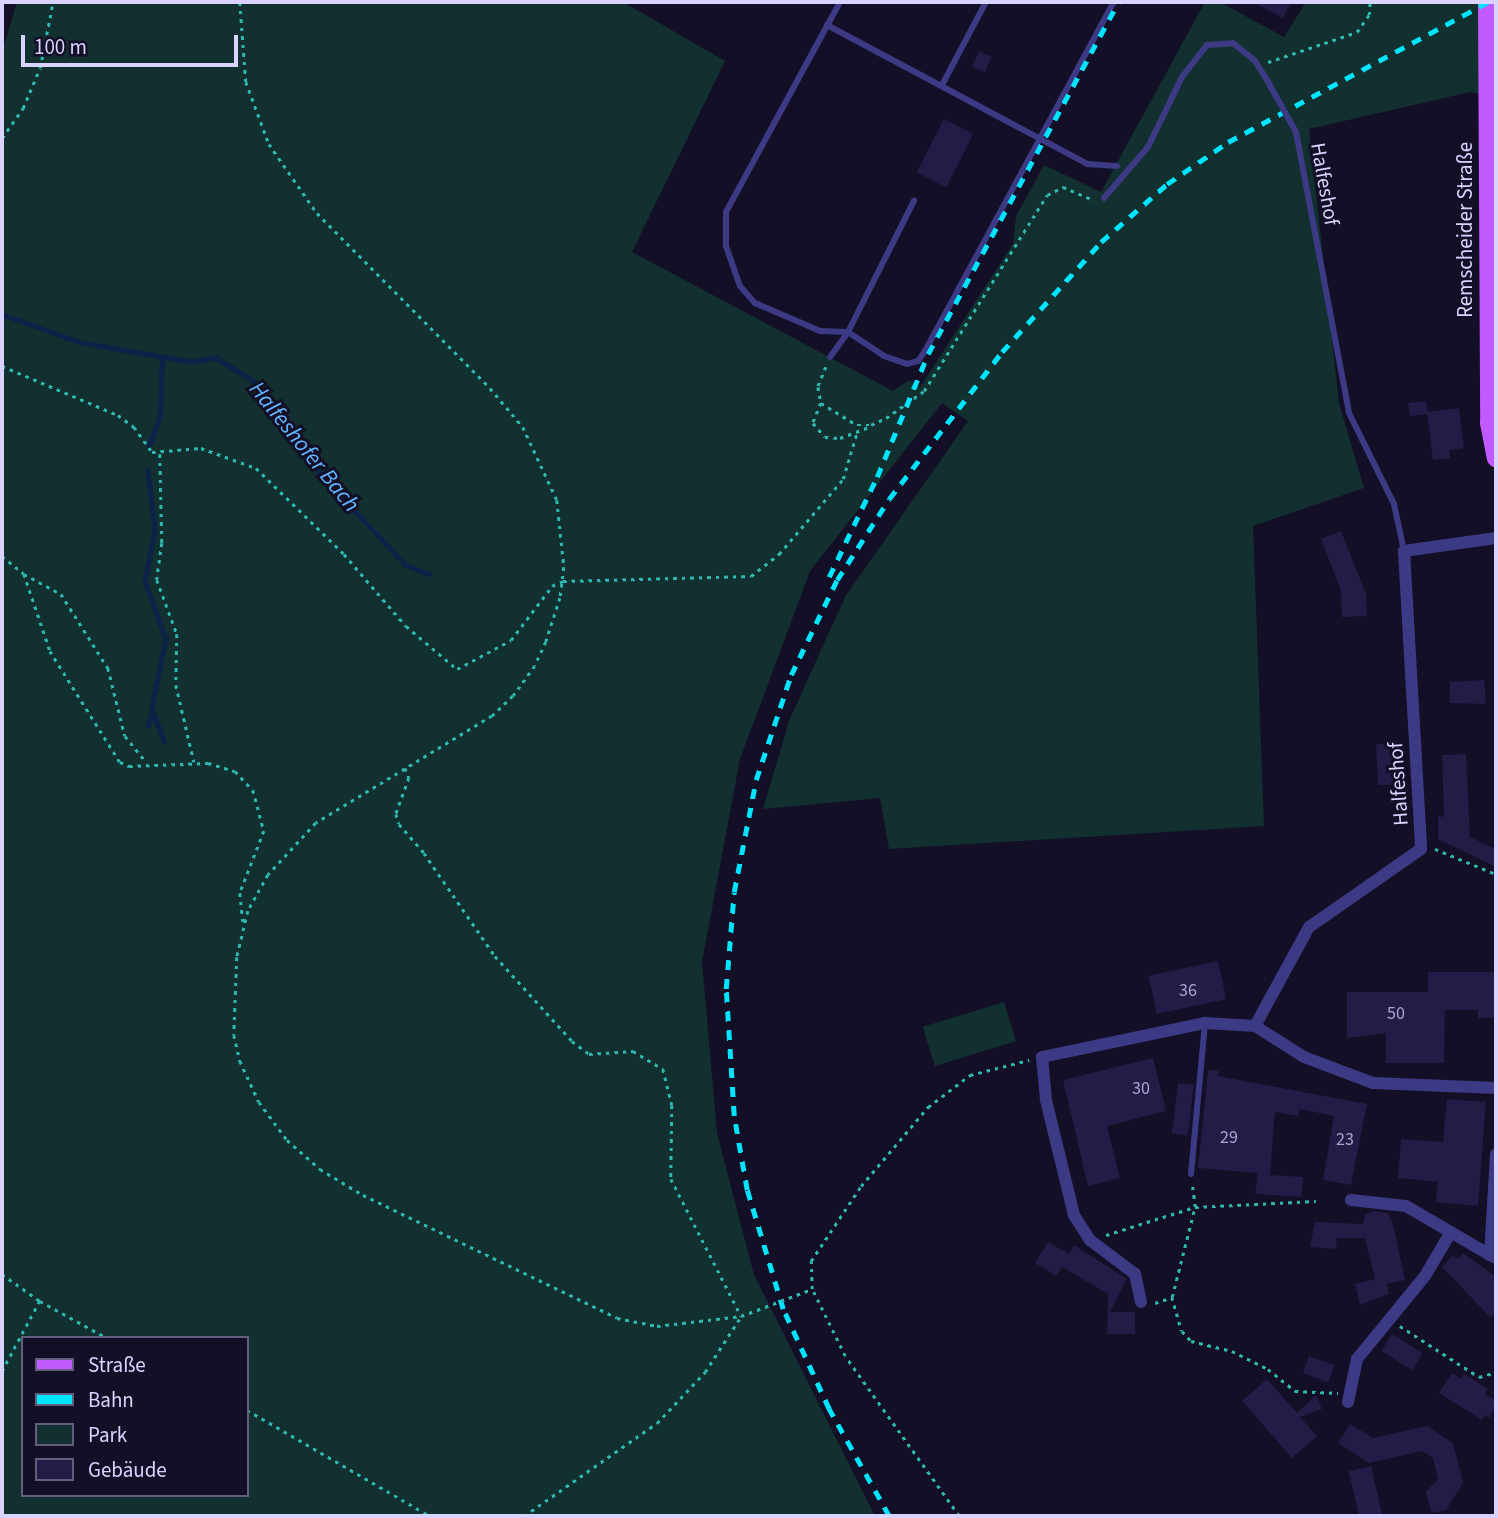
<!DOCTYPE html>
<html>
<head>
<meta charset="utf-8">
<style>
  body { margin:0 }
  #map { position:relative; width:1498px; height:1518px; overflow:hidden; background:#130f26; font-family:"Source Sans 3",sans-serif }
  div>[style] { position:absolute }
  .green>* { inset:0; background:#12302f; transform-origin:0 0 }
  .stream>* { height:4.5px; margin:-2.25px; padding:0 2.25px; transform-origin:2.25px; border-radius:2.25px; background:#0c2248 }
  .building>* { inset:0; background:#241b47; transform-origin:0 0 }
  .path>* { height:2.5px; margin-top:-1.25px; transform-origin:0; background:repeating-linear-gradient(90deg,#2fb8b0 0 3.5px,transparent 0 8.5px) }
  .service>* { height:6px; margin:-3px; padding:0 3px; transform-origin:3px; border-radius:3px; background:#3d3a85 }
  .minor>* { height:12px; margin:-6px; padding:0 6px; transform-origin:6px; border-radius:6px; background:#3d3a85 }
  .primary>* { height:18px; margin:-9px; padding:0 9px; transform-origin:9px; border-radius:9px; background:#c25bff }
  .rail>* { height:4.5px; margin-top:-2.25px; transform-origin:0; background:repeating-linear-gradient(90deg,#00e5ff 0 10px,transparent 0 19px) }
  .path-bridge>* { height:2.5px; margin-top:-1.25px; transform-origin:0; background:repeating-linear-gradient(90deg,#2fb8b0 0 3.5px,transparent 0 8.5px) }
  .service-bridge>* { height:6px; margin:-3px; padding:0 3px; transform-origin:3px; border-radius:3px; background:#3d3a85 }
  span { translate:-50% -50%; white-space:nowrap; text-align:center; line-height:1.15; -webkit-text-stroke:6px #130f26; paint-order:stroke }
  .number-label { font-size:18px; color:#aca6d1 }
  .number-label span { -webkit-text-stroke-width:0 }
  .street-label { font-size:21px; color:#d9d4ff }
  .water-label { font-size:23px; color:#62b6ff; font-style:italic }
  .frame { position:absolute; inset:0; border:4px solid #d9d4ff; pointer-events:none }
  .legend { position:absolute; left:21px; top:1336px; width:228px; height:161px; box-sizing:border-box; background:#130f26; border:2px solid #625e7d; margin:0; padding:9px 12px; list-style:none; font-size:21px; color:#d9d4ff }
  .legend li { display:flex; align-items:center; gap:14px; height:35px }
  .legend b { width:35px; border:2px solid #625e7d }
  .scale { position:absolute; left:21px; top:35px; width:217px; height:32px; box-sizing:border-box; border:4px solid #d9d4ff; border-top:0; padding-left:9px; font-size:21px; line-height:24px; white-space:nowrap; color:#d9d4ff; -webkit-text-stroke:5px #130f26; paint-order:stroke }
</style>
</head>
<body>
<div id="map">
  <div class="green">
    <div style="clip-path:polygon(evenodd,17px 2px,623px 2px,725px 61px,632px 252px,893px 391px,909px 380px,920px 387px,1013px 244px,1016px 216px,1044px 165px,1101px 192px,1205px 2px,1220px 2px,1284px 37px,1306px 2px,1496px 2px,1496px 98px,1470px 92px,1309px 129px,1339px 403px,1364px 488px,1253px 526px,1264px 826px,889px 849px,880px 798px,763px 809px,789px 721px,845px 597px,968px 421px,942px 403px,810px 571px,740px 759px,702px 962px,717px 1133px,754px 1275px,875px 1516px,2px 1516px,2px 52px,17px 2px,23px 1338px,247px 1338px,247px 1495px,23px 1495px,23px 1338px)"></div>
    <div style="left:1004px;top:1002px;width:41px;height:85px;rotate:73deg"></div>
  </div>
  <div class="stream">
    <div style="left:2px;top:314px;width:82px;rotate:20deg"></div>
    <div style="left:79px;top:342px;width:115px;rotate:10deg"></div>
    <div style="left:192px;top:362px;width:24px;rotate:-12deg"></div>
    <div style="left:215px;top:357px;width:47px;rotate:32deg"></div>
    <div style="left:255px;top:382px;width:117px;rotate:54.4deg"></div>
    <div style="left:323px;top:477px;width:121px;rotate:46.7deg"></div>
    <div style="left:406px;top:565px;width:25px;rotate:21deg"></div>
    <div style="left:149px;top:445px;width:31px;rotate:-69deg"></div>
    <div style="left:160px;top:416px;width:59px;rotate:-88.1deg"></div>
    <div style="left:148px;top:470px;width:61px;rotate:83.5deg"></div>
    <div style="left:155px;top:531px;width:51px;rotate:101.3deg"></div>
    <div style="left:145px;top:581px;width:62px;rotate:70.1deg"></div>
    <div style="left:166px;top:639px;width:70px;rotate:101.5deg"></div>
    <div style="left:152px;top:708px;width:35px;rotate:70deg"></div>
    <div style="left:148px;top:726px;width:16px;rotate:-76deg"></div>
  </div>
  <div class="building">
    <div style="clip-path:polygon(1253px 2px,1291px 2px,1283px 18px)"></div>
    <div style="left:979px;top:51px;width:14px;height:17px;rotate:25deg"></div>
    <div style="left:944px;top:119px;width:33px;height:60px;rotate:27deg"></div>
    <div style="clip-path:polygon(1426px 401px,1428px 412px,1459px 408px,1464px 448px,1449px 450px,1450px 458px,1433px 460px,1427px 414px,1410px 416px,1408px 403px)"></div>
    <div style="clip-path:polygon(1341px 531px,1366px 594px,1367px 616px,1342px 617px,1341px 591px,1321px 539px)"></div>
    <div style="clip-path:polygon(1484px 680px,1486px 704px,1450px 703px,1450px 682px)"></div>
    <div style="left:1399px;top:743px;width:41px;height:23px;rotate:87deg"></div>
    <div style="clip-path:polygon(1466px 754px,1470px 837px,1496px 849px,1496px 867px,1438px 839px,1438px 816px,1444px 817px,1442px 755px)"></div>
    <div style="left:1218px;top:961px;width:39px;height:71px;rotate:78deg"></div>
    <div style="clip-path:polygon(1428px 972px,1494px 972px,1494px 1018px,1478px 1018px,1478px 1010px,1445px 1010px,1444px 1063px,1386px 1063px,1386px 1033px,1347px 1038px,1347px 992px,1428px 992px)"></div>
    <div style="clip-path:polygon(1153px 1058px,1166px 1111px,1107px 1126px,1120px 1178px,1088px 1186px,1063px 1080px)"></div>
    <div style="clip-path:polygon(1208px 1070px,1219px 1071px,1218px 1076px,1367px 1104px,1351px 1185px,1323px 1180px,1334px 1116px,1300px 1109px,1298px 1116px,1275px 1112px,1270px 1175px,1303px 1177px,1301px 1197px,1255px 1194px,1258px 1173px,1198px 1168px)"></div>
    <div style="left:1178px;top:1083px;width:16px;height:51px;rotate:7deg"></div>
    <div style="clip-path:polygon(1447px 1099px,1486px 1102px,1478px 1206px,1436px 1202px,1438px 1182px,1398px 1178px,1401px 1139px,1443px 1142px)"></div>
    <div style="clip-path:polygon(1375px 1211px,1388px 1213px,1393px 1224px,1405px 1280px,1387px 1284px,1389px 1294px,1360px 1305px,1355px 1284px,1375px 1279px,1365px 1238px,1337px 1238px,1336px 1249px,1310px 1247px,1315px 1222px,1363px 1224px,1365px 1214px)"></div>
    <div style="clip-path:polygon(1048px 1242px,1069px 1254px,1074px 1245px,1127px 1279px,1110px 1312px,1135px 1312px,1135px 1334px,1107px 1334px,1108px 1294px,1062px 1267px,1056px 1276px,1035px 1263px)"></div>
    <div style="clip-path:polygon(1463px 1253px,1496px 1277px,1496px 1312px,1491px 1318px,1442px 1267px,1453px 1255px,1458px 1259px)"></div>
    <div style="left:1392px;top:1334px;width:36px;height:20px;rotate:32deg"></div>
    <div style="left:1309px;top:1356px;width:27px;height:18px;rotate:20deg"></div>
    <div style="clip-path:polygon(1452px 1373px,1461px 1379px,1464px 1374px,1488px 1389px,1485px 1394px,1495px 1400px,1495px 1407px,1489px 1418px,1485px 1415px,1482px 1420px,1439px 1393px)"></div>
    <div style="clip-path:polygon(1267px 1379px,1297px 1413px,1316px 1395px,1322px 1409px,1300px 1417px,1317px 1436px,1292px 1458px,1242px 1401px)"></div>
    <div style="clip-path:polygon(1350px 1424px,1373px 1438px,1427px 1426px,1453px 1443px,1463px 1483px,1446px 1510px,1431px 1513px,1426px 1491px,1438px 1480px,1433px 1458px,1422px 1451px,1369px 1463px,1338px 1443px)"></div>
    <div style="left:1371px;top:1466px;width:51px;height:23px;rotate:77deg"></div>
  </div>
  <div class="path">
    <div style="left:240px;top:2px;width:80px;rotate:85.7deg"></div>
    <div style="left:246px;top:82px;width:66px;rotate:69.6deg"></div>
    <div style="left:269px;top:144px;width:84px;rotate:55.2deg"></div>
    <div style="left:317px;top:213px;width:246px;rotate:45.3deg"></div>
    <div style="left:490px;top:388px;width:51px;rotate:49.8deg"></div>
    <div style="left:523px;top:427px;width:81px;rotate:65deg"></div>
    <div style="left:557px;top:500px;width:67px;rotate:84deg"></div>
    <div style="left:564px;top:567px;width:31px;rotate:97deg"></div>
    <div style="left:560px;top:598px;width:46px;rotate:107.7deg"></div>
    <div style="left:546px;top:642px;width:26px;rotate:115deg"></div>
    <div style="left:535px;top:666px;width:37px;rotate:126deg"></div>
    <div style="left:513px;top:696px;width:29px;rotate:136deg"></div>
    <div style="left:492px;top:716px;width:206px;rotate:148.7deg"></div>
    <div style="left:316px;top:823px;width:71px;rotate:132.7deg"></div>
    <div style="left:268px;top:875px;width:41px;rotate:119.1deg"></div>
    <div style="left:248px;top:911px;width:47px;rotate:103.4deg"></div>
    <div style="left:237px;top:957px;width:78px;rotate:92.2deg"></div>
    <div style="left:234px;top:1035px;width:27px;rotate:77deg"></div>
    <div style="left:240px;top:1061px;width:45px;rotate:65.1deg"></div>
    <div style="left:259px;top:1102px;width:47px;rotate:53.6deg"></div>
    <div style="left:287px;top:1140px;width:44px;rotate:41.3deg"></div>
    <div style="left:320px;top:1169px;width:50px;rotate:31.2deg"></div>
    <div style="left:363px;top:1195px;width:282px;rotate:25.8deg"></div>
    <div style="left:617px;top:1318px;width:41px;rotate:11.3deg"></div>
    <div style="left:657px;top:1326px;width:85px;rotate:-6.8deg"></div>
    <div style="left:1268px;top:62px;width:94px;rotate:-18.6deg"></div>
    <div style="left:1357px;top:32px;width:21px;rotate:-55deg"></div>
    <div style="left:1369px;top:15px;width:13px;rotate:-86deg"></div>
    <div style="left:2px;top:138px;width:37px;rotate:-55deg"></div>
    <div style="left:23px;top:108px;width:43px;rotate:-67deg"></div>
    <div style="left:40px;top:68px;width:67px;rotate:-78.9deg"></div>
    <div style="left:2px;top:366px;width:126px;rotate:22.9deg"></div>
    <div style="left:118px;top:415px;width:20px;rotate:37deg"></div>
    <div style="left:134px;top:427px;width:31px;rotate:54deg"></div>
    <div style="left:152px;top:452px;width:49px;rotate:-4.7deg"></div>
    <div style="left:201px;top:448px;width:59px;rotate:20deg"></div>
    <div style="left:256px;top:468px;width:123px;rotate:44.3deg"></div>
    <div style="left:344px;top:554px;width:95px;rotate:49.3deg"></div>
    <div style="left:406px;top:626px;width:67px;rotate:40.1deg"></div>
    <div style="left:457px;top:669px;width:61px;rotate:-28.2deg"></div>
    <div style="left:511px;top:640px;width:68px;rotate:-52.8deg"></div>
    <div style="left:552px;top:586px;width:12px;rotate:-24deg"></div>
    <div style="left:563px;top:581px;width:188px;rotate:-1.5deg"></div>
    <div style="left:751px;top:576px;width:36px;rotate:-38deg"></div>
    <div style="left:779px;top:554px;width:99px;rotate:-49.5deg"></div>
    <div style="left:843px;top:479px;width:49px;rotate:-73.4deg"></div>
    <div style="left:826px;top:367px;width:22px;rotate:112deg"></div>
    <div style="left:818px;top:387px;width:16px;rotate:79deg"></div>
    <div style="left:821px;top:403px;width:42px;rotate:31.4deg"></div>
    <div style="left:857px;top:425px;width:14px"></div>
    <div style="left:871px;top:425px;width:17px;rotate:-25deg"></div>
    <div style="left:886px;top:418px;width:47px;rotate:-35.4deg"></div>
    <div style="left:924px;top:391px;width:231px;rotate:-57.9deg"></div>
    <div style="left:1047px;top:195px;width:18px;rotate:-27deg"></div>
    <div style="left:1063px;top:187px;width:34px;rotate:23deg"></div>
    <div style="left:821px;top:403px;width:22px;rotate:112deg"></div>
    <div style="left:813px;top:423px;width:18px;rotate:49deg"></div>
    <div style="left:825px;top:437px;width:15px;rotate:4deg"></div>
    <div style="left:840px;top:438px;width:30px;rotate:-21deg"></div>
    <div style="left:160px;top:454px;width:89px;rotate:88.7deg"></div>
    <div style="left:162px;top:543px;width:37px;rotate:98deg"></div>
    <div style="left:157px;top:580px;width:58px;rotate:69.7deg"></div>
    <div style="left:177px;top:634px;width:51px;rotate:91.1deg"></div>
    <div style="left:176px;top:685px;width:79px;rotate:76.8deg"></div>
    <div style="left:2px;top:556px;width:28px;rotate:39deg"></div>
    <div style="left:24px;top:574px;width:81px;rotate:71.3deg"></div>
    <div style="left:50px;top:651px;width:131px;rotate:57.8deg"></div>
    <div style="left:120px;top:762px;width:10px;rotate:24deg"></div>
    <div style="left:129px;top:766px;width:79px;rotate:-2.2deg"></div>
    <div style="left:208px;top:763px;width:28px;rotate:17deg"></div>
    <div style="left:235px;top:771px;width:26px;rotate:47deg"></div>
    <div style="left:253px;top:790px;width:42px;rotate:75deg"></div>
    <div style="left:264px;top:831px;width:66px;rotate:111.2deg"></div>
    <div style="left:240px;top:893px;width:29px;rotate:84deg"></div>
    <div style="left:24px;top:574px;width:42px;rotate:28.4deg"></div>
    <div style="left:61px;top:594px;width:88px;rotate:57.6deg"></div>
    <div style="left:108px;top:668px;width:70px;rotate:76deg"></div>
    <div style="left:125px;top:736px;width:33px;rotate:51deg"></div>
    <div style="left:405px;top:768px;width:11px;rotate:68deg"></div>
    <div style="left:409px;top:778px;width:38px;rotate:110deg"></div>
    <div style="left:396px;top:814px;width:10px;rotate:73deg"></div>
    <div style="left:399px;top:824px;width:38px;rotate:49deg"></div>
    <div style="left:424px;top:853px;width:125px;rotate:55.4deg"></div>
    <div style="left:495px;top:956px;width:115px;rotate:47.8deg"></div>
    <div style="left:572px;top:1041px;width:21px;rotate:37deg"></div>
    <div style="left:589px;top:1054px;width:44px;rotate:-3.9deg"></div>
    <div style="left:633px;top:1051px;width:35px;rotate:31deg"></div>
    <div style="left:663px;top:1069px;width:37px;rotate:76deg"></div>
    <div style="left:672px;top:1105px;width:74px;rotate:90.8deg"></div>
    <div style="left:671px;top:1179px;width:154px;rotate:62.9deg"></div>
    <div style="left:1435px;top:849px;width:66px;rotate:22.3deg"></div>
    <div style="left:1106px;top:1235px;width:93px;rotate:-17.5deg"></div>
    <div style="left:1195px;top:1207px;width:121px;rotate:-2.8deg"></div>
    <div style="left:2px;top:1274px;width:47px;rotate:35.4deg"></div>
    <div style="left:40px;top:1301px;width:81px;rotate:118.2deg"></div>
    <div style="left:1172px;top:1297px;width:35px;rotate:74deg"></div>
    <div style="left:1182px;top:1331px;width:13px;rotate:48deg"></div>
    <div style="left:1191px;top:1341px;width:42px;rotate:13.7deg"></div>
    <div style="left:1232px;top:1351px;width:40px;rotate:26.6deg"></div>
    <div style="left:1268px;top:1369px;width:35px;rotate:39deg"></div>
    <div style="left:1295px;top:1391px;width:43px;rotate:2.7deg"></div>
    <div style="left:40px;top:1301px;width:77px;rotate:28.9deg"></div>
    <div style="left:1155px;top:1303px;width:18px;rotate:-19deg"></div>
    <div style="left:1172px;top:1297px;width:93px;rotate:-75.7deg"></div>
    <div style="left:1195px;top:1207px;width:24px;rotate:-97deg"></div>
    <div style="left:1400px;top:1326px;width:94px;rotate:32.8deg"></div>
    <div style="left:1479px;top:1377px;width:18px;rotate:-16deg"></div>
    <div style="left:247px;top:1410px;width:211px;rotate:30.1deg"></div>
    <div style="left:524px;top:1516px;width:162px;rotate:-35deg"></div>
    <div style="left:657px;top:1423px;width:70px;rotate:-46.7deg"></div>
    <div style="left:705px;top:1372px;width:64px;rotate:-57.1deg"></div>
    <div style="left:959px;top:1516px;width:196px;rotate:-125.5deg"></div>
    <div style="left:845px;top:1356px;width:75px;rotate:-116.2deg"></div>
    <div style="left:812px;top:1289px;width:28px;rotate:-92deg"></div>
    <div style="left:811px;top:1261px;width:90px;rotate:-56.3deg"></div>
    <div style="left:861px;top:1186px;width:104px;rotate:-49.7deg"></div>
    <div style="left:928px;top:1107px;width:53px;rotate:-37.3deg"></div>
    <div style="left:970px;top:1075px;width:61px;rotate:-14.3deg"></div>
  </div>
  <div class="service">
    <div style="left:840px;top:2px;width:239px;rotate:118.5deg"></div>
    <div style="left:726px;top:212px;width:34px;rotate:90deg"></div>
    <div style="left:726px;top:246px;width:42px;rotate:70.7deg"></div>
    <div style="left:740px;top:286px;width:23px;rotate:49deg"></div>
    <div style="left:755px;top:303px;width:71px;rotate:23.3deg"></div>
    <div style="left:820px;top:331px;width:28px;rotate:2deg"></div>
    <div style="left:848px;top:332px;width:43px;rotate:33.7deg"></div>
    <div style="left:884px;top:356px;width:24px;rotate:19deg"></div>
    <div style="left:907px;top:364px;width:11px;rotate:-15deg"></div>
    <div style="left:918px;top:361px;width:12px;rotate:-55deg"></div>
    <div style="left:925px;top:351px;width:397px;rotate:-61.6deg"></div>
    <div style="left:827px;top:25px;width:295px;rotate:28.1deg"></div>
    <div style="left:1087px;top:164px;width:30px;rotate:4deg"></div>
    <div style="left:942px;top:85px;width:94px;rotate:-62.1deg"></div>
    <div style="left:1296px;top:132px;width:286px;rotate:79.3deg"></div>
    <div style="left:1349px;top:413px;width:102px;rotate:63.7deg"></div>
    <div style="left:1394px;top:504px;width:48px;rotate:78deg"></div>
    <div style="left:1104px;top:198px;width:67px;rotate:-49.2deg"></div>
    <div style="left:1148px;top:147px;width:78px;rotate:-64.1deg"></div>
    <div style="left:1182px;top:77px;width:41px;rotate:-52deg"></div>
    <div style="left:1207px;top:45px;width:26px;rotate:-4deg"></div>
    <div style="left:1233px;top:43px;width:28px;rotate:39deg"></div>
    <div style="left:1255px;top:61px;width:22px;rotate:58deg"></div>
    <div style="left:830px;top:357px;width:31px;rotate:-54deg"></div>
    <div style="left:848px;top:332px;width:147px;rotate:-63.3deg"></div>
    <div style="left:1191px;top:1174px;width:152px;rotate:-84.7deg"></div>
  </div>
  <div class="minor">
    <div style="left:1496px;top:538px;width:93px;rotate:172deg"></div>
    <div style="left:1404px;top:551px;width:298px;rotate:86.7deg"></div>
    <div style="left:1421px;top:849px;width:136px;rotate:145.1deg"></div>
    <div style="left:1309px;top:927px;width:113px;rotate:118.6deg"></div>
    <div style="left:1255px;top:1026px;width:58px;rotate:32.3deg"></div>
    <div style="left:1304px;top:1057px;width:74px;rotate:20.6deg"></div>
    <div style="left:1373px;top:1083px;width:123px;rotate:2.3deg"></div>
    <div style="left:1351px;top:1200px;width:55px;rotate:6.2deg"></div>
    <div style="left:1406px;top:1206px;width:97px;rotate:30.3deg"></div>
    <div style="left:1496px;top:1258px;width:7px;rotate:-153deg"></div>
    <div style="left:1490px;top:1255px;width:101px;rotate:-86.6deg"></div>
    <div style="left:1141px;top:1302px;width:29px;rotate:-102deg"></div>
    <div style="left:1135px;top:1274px;width:56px;rotate:-142.9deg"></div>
    <div style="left:1090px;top:1240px;width:30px;rotate:-123deg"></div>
    <div style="left:1074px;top:1215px;width:118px;rotate:-103.7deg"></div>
    <div style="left:1046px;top:1100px;width:43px;rotate:-95.3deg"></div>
    <div style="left:1042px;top:1057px;width:167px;rotate:-11.8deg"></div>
    <div style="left:1205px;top:1023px;width:50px;rotate:3.4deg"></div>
    <div style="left:1348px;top:1402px;width:44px;rotate:-78.2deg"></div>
    <div style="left:1357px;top:1359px;width:107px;rotate:-50.7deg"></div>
    <div style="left:1425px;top:1276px;width:51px;rotate:-59.4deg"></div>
  </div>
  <div class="primary">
    <div style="left:1487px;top:2px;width:421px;rotate:89.7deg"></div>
    <div style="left:1489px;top:423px;width:36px;rotate:79deg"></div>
  </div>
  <div class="rail">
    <div style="left:829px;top:577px;width:111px;rotate:-64.4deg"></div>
    <div style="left:877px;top:477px;width:133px;rotate:-67.5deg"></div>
    <div style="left:928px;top:354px;width:400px;rotate:-61.6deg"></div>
    <div style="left:889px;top:1516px;width:123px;rotate:-119.3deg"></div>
    <div style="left:829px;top:1409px;width:110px;rotate:-114.7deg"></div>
    <div style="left:783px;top:1309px;width:124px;rotate:-106.8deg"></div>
    <div style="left:747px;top:1190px;width:75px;rotate:-100deg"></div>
    <div style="left:734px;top:1116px;width:127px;rotate:-93.6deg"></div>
    <div style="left:726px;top:989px;width:97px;rotate:-85.3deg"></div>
    <div style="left:734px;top:892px;width:114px;rotate:-78.9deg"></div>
    <div style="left:756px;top:780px;width:111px;rotate:-71.6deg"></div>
    <div style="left:791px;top:675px;width:106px;rotate:-64.2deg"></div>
    <div style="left:837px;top:580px;width:96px;rotate:-57.3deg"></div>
    <div style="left:889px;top:499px;width:185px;rotate:-52.5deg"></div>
    <div style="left:1002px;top:352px;width:148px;rotate:-48deg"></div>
    <div style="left:1101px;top:242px;width:88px;rotate:-41.3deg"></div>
    <div style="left:1167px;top:184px;width:74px;rotate:-34.5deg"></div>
    <div style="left:1228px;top:142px;width:295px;rotate:-28.3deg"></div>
  </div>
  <div class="path-bridge">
    <div style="left:741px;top:1316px;width:76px;rotate:-20.8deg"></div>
  </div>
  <div class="service-bridge">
    <div style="left:1267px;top:80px;width:60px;rotate:60.9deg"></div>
  </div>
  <div class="number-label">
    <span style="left:1188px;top:991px">36</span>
    <span style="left:1396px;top:1014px">50</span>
    <span style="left:1141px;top:1089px">30</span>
    <span style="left:1229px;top:1138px">29</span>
    <span style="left:1345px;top:1140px">23</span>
  </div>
  <div class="street-label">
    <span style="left:1325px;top:184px;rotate:80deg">Halfeshof</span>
    <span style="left:1465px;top:230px;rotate:-90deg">Remscheider Straße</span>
    <span style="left:1398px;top:784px;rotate:-94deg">Halfeshof</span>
  </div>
  <div class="water-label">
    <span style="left:304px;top:447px;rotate:51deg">Halfeshofer Bach</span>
  </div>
  <div class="frame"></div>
  <ul class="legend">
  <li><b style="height:9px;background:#c25bff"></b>Straße</li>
  <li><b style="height:9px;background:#00e5ff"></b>Bahn</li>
  <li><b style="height:19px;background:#12302f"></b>Park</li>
  <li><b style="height:19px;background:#241b47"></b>Gebäude</li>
  </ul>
  <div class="scale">100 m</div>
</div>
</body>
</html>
